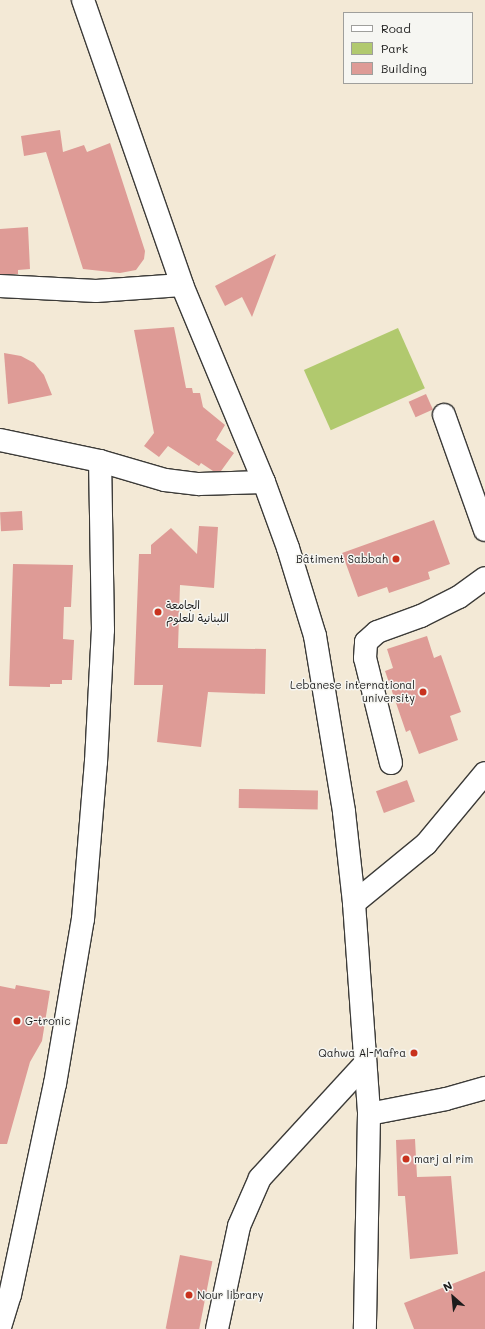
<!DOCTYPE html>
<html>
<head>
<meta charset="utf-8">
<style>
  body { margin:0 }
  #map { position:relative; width:485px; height:1329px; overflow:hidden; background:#f3e9d6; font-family:Mali,"Playpen Sans Arabic",sans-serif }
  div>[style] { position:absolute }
  .green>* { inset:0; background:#b1c96e; transform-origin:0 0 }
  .building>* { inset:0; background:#de9b96; transform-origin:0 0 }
  .roads { filter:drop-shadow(1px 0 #3c3b38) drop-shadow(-1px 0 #3c3b38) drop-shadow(0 1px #3c3b38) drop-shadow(0 -1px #3c3b38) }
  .minor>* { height:22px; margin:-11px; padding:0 11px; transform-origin:11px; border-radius:11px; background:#fff }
  .dots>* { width:11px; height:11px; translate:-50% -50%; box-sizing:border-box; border:2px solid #f6f6f2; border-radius:50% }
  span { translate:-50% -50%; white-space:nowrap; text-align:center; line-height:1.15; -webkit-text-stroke:3px #f6f6f2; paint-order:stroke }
  .poi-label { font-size:11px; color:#1c1c1c }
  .right { translate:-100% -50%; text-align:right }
  .left { translate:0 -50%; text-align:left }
  .legend { position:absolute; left:343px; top:12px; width:130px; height:72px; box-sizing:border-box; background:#f6f6f2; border:1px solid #9f9f9c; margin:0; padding:5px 7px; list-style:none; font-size:12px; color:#1c1c1c }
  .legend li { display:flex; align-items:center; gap:8px; height:20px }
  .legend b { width:20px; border:1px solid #9f9f9c }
  .north { position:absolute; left:433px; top:1277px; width:40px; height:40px; -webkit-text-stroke:3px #f6f6f2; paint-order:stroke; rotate:333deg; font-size:11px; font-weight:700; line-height:16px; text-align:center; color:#1c1c1c }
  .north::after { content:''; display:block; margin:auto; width:14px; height:18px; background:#1c1c1c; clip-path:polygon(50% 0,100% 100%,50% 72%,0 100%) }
</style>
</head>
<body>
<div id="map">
  <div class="green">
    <div style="left:398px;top:328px;width:66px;height:103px;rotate:66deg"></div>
  </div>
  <div class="building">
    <div style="clip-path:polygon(60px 130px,63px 152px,84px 145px,87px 152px,110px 143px,145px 251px,144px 259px,136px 270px,120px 273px,83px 269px,46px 152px,24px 156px,21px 136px)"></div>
    <div style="clip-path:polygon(28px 227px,30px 269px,18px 270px,18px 274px,0 274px,0 229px)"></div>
    <div style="clip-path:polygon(276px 254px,252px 317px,242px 297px,225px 306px,215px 286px)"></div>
    <div style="clip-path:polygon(174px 327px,186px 388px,192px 388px,193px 393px,200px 393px,203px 407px,225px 425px,216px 440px,234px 453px,221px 471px,213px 471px,201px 463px,199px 466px,168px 446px,159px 457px,144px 446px,154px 433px,134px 330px)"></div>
    <div style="clip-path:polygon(4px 353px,21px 356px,34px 363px,44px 375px,52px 395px,8px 404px)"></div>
    <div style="left:426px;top:394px;width:17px;height:19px;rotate:66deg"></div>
    <div style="left:22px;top:511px;width:19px;height:22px;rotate:87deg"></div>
    <div style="clip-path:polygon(434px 520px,450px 564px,428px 572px,430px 579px,389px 593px,387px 587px,358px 597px,342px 553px)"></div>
    <div style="clip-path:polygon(199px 526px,218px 527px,214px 588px,180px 585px,178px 648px,266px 649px,265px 694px,208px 692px,201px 747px,157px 742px,163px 685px,134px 685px,139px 554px,151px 554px,151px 545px,171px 528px,197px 554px)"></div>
    <div style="clip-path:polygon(13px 564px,73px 565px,71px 607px,64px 607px,63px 639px,74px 640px,72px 680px,62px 680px,62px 684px,50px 684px,50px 687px,9px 686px)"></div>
    <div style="clip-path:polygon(427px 636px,434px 658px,441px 655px,461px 712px,450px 716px,458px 740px,419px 754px,410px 730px,406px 732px,385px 671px,393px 668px,387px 649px)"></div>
    <div style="left:407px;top:780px;width:23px;height:33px;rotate:70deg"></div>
    <div style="left:239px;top:789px;width:79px;height:19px;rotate:1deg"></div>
    <div style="clip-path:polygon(16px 985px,50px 991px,42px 1041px,30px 1062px,7px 1144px,0 1144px,0 986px,15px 989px)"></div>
    <div style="clip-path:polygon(415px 1139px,417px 1177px,451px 1176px,458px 1254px,410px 1259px,405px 1196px,398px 1196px,396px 1140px)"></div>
    <div style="left:180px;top:1255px;width:33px;height:75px;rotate:11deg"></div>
    <div style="clip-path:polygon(485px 1271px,485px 1329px,414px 1329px,404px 1303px)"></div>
  </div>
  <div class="roads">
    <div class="minor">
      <div style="left:83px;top:0;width:302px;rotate:70.8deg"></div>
      <div style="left:182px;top:285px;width:213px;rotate:67.4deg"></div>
      <div style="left:264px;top:482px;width:70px;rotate:70deg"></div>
      <div style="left:288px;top:548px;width:92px;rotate:72.9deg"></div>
      <div style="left:315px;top:636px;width:178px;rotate:80.6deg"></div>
      <div style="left:344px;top:812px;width:92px;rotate:83.7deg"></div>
      <div style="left:354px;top:903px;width:212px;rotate:85.9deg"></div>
      <div style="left:369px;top:1114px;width:215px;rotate:91.1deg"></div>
      <div style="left:0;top:286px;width:96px;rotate:3deg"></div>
      <div style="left:96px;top:291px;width:86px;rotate:-4deg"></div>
      <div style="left:444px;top:415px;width:122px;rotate:70.4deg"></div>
      <div style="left:0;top:440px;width:102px;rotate:11.9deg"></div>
      <div style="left:100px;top:461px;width:68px;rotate:16.3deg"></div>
      <div style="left:165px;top:480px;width:34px;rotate:7deg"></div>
      <div style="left:199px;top:484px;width:65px;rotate:-1.8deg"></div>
      <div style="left:391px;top:763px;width:108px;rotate:-103.9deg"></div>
      <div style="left:365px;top:658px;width:16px;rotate:-86deg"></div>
      <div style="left:366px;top:642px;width:15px;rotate:-42deg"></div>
      <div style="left:377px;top:632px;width:47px;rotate:-20deg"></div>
      <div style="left:421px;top:616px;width:42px;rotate:-26.6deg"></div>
      <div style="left:459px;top:597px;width:32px;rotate:-36deg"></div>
      <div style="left:354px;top:903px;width:93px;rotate:-39.3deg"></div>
      <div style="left:426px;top:844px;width:92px;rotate:-50.3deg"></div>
      <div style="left:369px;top:1114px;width:78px;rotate:-11deg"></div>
      <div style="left:446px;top:1099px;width:41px;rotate:-15.8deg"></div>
      <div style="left:0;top:1327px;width:34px;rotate:-73deg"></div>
      <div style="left:10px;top:1295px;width:216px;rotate:-78deg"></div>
      <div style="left:55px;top:1084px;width:167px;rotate:-80.4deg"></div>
      <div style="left:83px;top:919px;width:158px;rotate:-85.3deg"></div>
      <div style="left:96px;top:762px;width:132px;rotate:-87deg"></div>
      <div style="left:103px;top:630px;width:169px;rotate:-91deg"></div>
      <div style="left:217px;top:1329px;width:105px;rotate:-77.9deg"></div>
      <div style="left:239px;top:1226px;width:52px;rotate:-66.4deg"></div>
      <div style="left:260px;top:1178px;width:155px;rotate:-47.4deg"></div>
    </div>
  </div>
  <div class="dots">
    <div style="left:396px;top:559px;background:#c8321e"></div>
    <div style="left:158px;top:612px;background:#c8321e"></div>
    <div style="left:423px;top:692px;background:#c8321e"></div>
    <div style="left:17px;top:1021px;background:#c8321e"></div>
    <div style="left:414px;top:1053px;background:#c8321e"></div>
    <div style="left:406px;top:1159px;background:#c8321e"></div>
    <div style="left:189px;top:1295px;background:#c8321e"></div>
  </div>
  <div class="poi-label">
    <span class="right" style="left:388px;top:559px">Bâtiment Sabbah</span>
    <span class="left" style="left:166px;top:612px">الجامعة<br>اللبنانية للعلوم</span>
    <span class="right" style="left:415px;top:692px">Lebanese international<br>university</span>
    <span class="left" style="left:25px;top:1021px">G-tronic</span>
    <span class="right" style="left:406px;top:1053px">Qahwa Al-Mafra</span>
    <span class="left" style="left:414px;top:1159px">marj al rim</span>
    <span class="left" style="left:197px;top:1295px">Nour library</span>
  </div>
  <ul class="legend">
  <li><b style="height:5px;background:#fff"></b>Road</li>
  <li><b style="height:11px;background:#b1c96e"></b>Park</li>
  <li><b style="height:11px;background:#de9b96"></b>Building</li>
  </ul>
  <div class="north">N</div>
</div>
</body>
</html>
